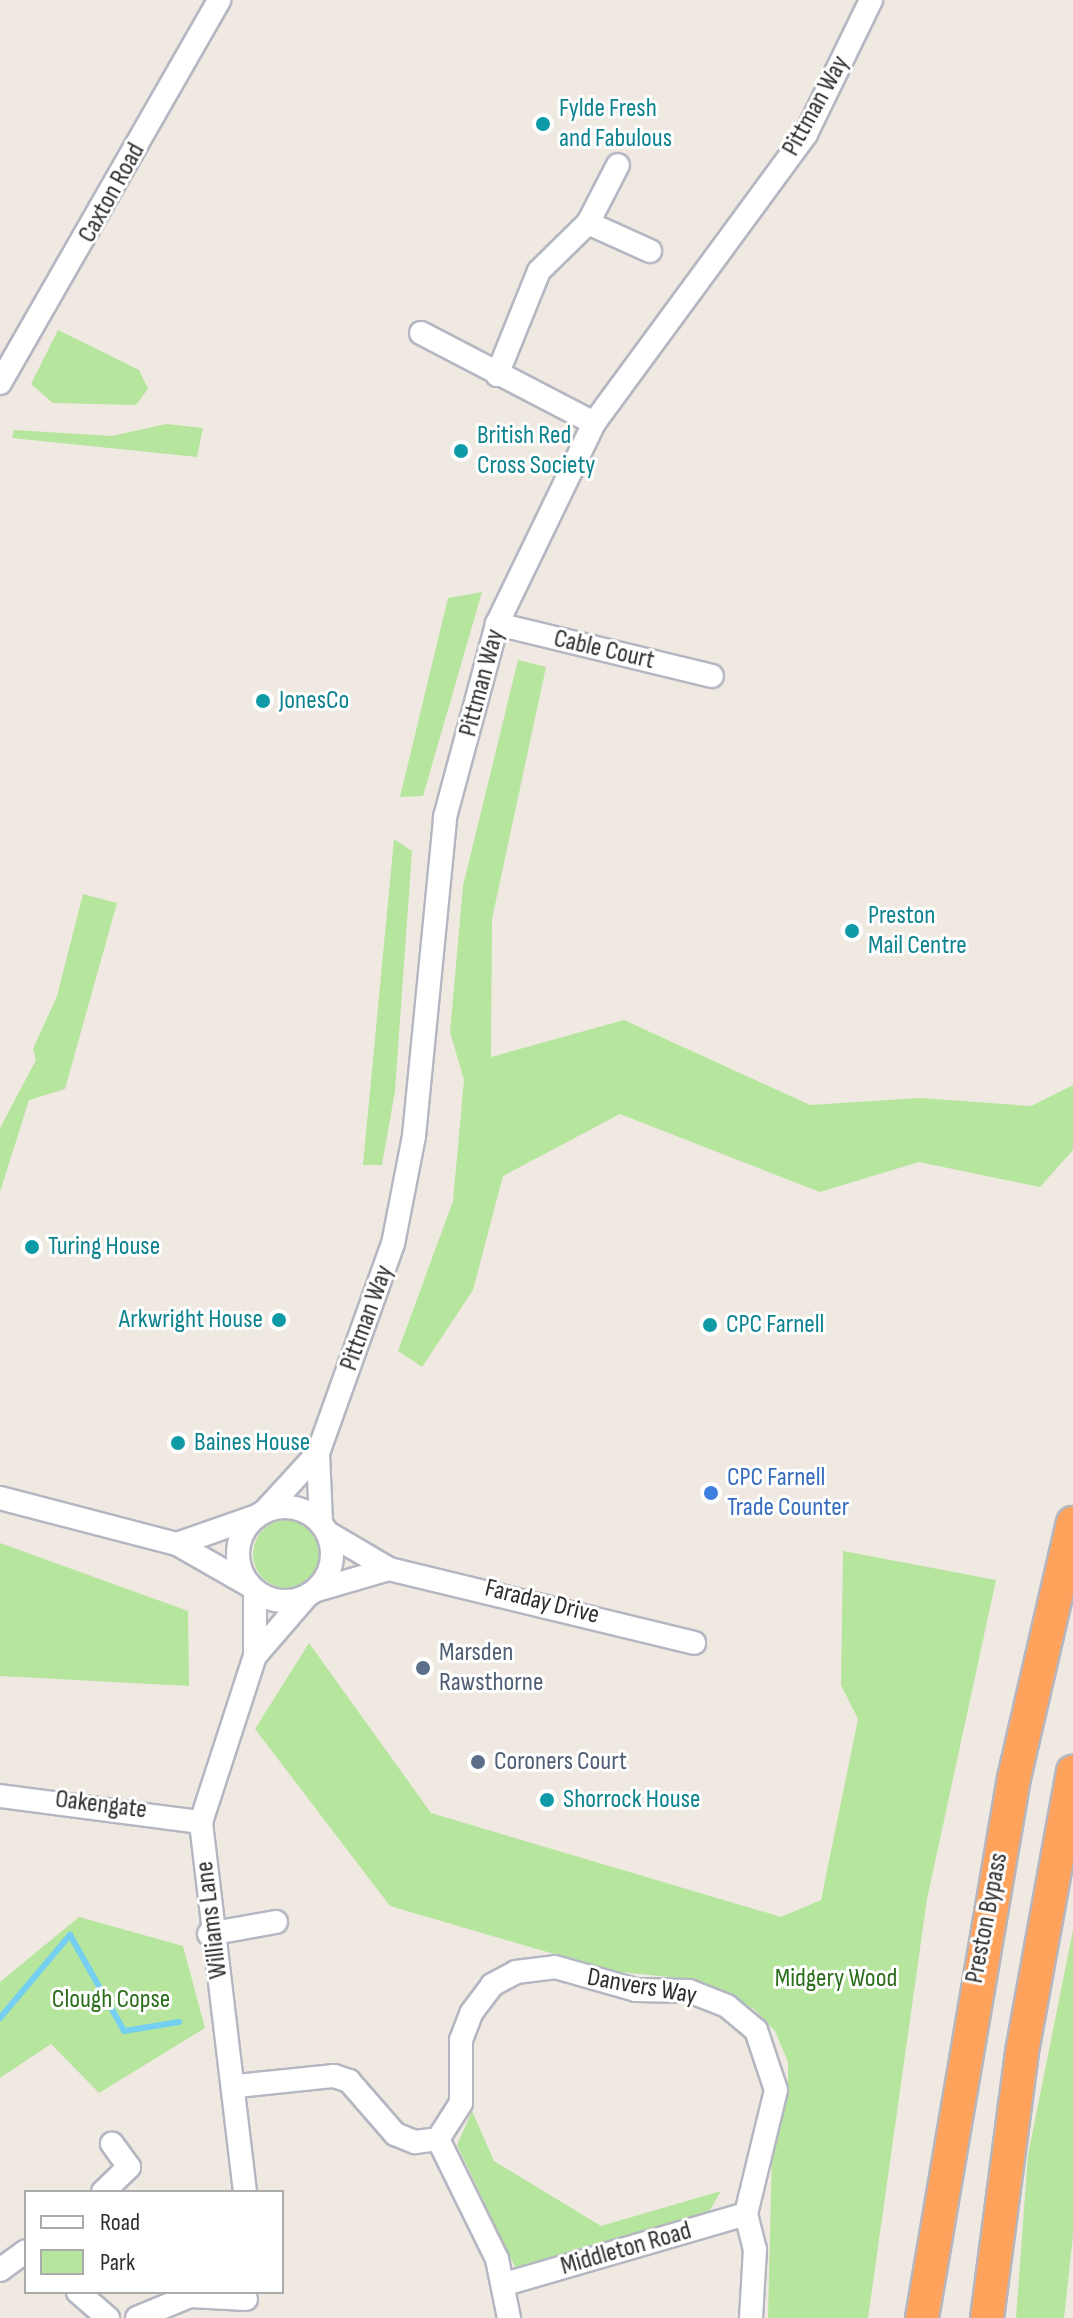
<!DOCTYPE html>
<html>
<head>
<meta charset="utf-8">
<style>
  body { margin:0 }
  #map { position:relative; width:1073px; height:2318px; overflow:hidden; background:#efe9e1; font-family:"Sofia Sans Condensed",sans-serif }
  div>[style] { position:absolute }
  .green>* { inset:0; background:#b6e59e }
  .round { border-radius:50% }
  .stream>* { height:6px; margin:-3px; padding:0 3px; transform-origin:3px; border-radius:3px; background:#75cff0 }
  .roads { filter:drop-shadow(2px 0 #b4b7c1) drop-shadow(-2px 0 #b4b7c1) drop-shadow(0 2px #b4b7c1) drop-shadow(0 -2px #b4b7c1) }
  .minor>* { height:22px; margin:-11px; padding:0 11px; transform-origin:11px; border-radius:11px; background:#fff }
  .minor>.ring { margin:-11px; padding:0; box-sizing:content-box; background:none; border:22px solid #fff; border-radius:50% }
  .highway>* { height:32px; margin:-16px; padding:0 16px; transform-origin:16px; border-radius:16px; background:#ffa35c }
  .dots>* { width:22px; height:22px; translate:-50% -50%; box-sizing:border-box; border:4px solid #fff; border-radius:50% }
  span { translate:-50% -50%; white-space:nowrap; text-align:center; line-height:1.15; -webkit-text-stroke:6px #fff; paint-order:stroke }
  .street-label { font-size:26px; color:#2e2e2e }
  .culture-label { font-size:26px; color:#0d838f }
  .left { translate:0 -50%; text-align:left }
  .right { translate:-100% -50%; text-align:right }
  .shop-label { font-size:26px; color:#366cbe }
  .service-label { font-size:26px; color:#4e5e75 }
  .park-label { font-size:26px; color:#2c6e1b }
  .legend { position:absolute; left:24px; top:2190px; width:260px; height:104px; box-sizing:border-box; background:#fff; border:2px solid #ababab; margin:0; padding:10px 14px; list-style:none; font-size:24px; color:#2e2e2e }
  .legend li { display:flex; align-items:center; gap:16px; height:40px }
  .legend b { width:40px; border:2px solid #ababab }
</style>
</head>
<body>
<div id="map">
  <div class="green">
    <div style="clip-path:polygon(58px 330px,139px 370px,148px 389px,136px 405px,53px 403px,31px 384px)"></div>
    <div style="clip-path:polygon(166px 424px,203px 428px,197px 457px,12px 438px,14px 430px,112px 436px)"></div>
    <div style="clip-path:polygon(482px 592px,423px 796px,400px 797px,448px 598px)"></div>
    <div style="clip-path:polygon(518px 660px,546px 667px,492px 919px,491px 1057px,624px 1020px,810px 1105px,920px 1098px,1031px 1106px,1073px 1085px,1073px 1150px,1040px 1187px,919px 1162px,820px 1192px,620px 1114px,503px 1176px,473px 1290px,422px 1367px,398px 1351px,453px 1201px,464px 1080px,450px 1032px,463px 886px)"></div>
    <div style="clip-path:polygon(394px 839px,412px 851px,395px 1091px,382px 1165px,363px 1165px)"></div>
    <div style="clip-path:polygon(83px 894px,117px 903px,65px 1089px,29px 1100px,0 1192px,0 1128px,36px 1060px,33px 1049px,57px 996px)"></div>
    <div class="round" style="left:253px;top:1520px;width:68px;height:68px"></div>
    <div style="clip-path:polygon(0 1543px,188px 1611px,189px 1686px,0 1676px)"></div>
    <div style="clip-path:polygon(843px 1551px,996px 1580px,927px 1899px,868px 2318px,768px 2318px,772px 2148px,788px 2093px,788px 2062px,775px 2031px,754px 2009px,697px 1980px,612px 1971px,390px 1906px,255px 1729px,309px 1643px,431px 1813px,781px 1917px,821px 1900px,858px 1719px,841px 1685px)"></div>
    <div style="clip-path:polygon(79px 1917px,183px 1946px,205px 2028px,99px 2093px,51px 2044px,0 2078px,0 1982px)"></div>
    <div style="clip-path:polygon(1073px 1930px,1073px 2236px,1064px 2318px,1016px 2318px,1028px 2155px)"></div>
    <div style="clip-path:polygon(472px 2111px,494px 2161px,601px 2226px,721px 2191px,706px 2217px,515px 2267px,457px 2145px)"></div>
  </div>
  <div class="stream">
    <div style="left:0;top:2018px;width:109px;rotate:-49.9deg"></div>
    <div style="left:70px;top:1935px;width:110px;rotate:60.6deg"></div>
    <div style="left:124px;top:2031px;width:56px;rotate:-9.3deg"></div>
  </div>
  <div class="roads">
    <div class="minor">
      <div style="left:588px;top:223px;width:68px;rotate:24.3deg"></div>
      <div style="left:421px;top:333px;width:195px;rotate:27.5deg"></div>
      <div style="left:497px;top:375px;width:112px;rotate:-68deg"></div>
      <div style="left:539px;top:271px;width:69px;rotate:-44.4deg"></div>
      <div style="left:588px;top:223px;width:65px;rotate:-62.7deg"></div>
      <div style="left:0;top:383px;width:441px;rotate:-60.2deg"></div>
      <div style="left:497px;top:624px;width:221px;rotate:13.6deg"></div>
      <div style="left:0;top:1498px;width:183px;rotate:14.6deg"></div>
      <div style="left:177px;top:1544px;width:83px;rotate:29.7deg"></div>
      <div class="ring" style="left:238px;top:1507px;width:72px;height:72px"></div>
      <div style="left:264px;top:1512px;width:80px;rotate:-47.5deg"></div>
      <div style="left:321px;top:1522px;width:69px;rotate:-92.5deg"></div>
      <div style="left:318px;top:1453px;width:222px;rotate:-70.3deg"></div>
      <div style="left:393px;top:1244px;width:110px;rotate:-79deg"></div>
      <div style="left:414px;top:1136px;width:321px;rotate:-84.4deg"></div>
      <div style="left:445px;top:817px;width:200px;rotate:-74.9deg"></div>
      <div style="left:497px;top:624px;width:223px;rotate:-64.2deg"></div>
      <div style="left:594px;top:423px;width:358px;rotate:-53.7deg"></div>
      <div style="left:806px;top:134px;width:149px;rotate:-64.1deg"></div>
      <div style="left:328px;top:1533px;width:71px;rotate:30.5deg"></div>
      <div style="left:389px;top:1569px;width:314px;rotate:13.6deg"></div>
      <div style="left:177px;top:1544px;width:85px;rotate:-19.3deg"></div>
      <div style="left:317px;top:1590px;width:75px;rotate:-16.3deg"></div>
      <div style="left:255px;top:1656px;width:77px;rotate:-49.2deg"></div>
      <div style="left:0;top:1796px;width:203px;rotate:7.4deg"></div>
      <div style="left:209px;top:1934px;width:68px;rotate:-10.2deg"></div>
      <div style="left:237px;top:2086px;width:98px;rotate:-5.9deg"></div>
      <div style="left:334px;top:2076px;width:16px;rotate:18deg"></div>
      <div style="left:349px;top:2081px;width:70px;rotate:49deg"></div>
      <div style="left:395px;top:2134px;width:22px;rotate:22deg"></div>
      <div style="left:415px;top:2142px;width:23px;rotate:-7deg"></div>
      <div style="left:438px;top:2139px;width:134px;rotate:63.8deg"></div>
      <div style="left:497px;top:2259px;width:60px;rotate:78.5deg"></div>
      <div style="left:438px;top:2139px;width:43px;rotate:-57.4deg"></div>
      <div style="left:461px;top:2103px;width:63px;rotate:-90deg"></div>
      <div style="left:461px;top:2040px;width:30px;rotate:-69deg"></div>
      <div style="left:472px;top:2012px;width:34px;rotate:-53deg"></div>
      <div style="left:492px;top:1985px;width:27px;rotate:-28deg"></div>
      <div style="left:516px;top:1972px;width:39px;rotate:-7deg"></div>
      <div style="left:555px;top:1967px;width:84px;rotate:15.9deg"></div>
      <div style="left:636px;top:1990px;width:53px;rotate:1.1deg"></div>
      <div style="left:689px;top:1991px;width:41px;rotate:21.5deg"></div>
      <div style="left:727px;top:2006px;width:38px;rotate:40deg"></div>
      <div style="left:756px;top:2030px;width:63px;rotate:71.6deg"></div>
      <div style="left:776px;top:2090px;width:128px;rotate:103.6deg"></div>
      <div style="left:746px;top:2214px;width:36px;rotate:76deg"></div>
      <div style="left:755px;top:2249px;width:69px;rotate:93.3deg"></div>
      <div style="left:103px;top:2192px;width:36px;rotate:-44deg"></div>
      <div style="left:129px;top:2167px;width:29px;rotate:-126deg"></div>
      <div style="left:245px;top:2192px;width:373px;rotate:-96.8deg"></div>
      <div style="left:201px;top:1822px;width:175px;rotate:-72deg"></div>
      <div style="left:255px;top:1656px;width:65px;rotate:-90deg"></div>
      <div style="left:0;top:2270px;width:32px;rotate:-36deg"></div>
      <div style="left:505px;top:2284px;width:251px;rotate:-16.2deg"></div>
      <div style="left:78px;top:2292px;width:40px;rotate:41deg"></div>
      <div style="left:137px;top:2318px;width:57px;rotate:-22.5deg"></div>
      <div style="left:190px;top:2296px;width:56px;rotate:3.1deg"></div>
    </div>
    <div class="highway">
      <div style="left:922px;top:2318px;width:548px;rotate:-80.33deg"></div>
      <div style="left:1014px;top:1778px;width:262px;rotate:-77deg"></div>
      <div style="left:987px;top:2318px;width:268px;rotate:-82.5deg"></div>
      <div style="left:1022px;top:2052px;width:285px;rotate:-79.7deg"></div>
    </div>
  </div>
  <div class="dots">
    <div style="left:543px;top:124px;background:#0f9aa8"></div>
    <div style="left:461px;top:451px;background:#0f9aa8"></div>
    <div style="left:263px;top:701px;background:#0f9aa8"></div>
    <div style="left:852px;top:931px;background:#0f9aa8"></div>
    <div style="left:32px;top:1247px;background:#0f9aa8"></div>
    <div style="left:279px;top:1320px;background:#0f9aa8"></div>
    <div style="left:710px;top:1325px;background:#0f9aa8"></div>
    <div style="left:178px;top:1443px;background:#0f9aa8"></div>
    <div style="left:711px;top:1493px;background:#3f7fe0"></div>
    <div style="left:423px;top:1668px;background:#5c6f8a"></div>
    <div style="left:478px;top:1762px;background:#5c6f8a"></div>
    <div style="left:547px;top:1800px;background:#0f9aa8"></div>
  </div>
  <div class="street-label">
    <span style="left:816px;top:106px;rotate:-61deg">Pittman Way</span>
    <span style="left:112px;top:193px;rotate:-61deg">Caxton Road</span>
    <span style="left:604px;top:650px;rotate:13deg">Cable Court</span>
    <span style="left:482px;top:683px;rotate:-75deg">Pittman Way</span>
    <span style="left:367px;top:1318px;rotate:-70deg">Pittman Way</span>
    <span style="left:542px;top:1602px;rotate:14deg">Faraday Drive</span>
    <span style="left:101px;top:1805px;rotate:7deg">Oakengate</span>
    <span style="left:987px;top:1918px;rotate:-79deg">Preston Bypass</span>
    <span style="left:212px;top:1920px;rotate:-97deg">Williams Lane</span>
    <span style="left:642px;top:1987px;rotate:10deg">Danvers Way</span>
    <span style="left:626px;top:2249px;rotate:-16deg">Middleton Road</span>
  </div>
  <div class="culture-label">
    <span class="left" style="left:559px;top:124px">Fylde Fresh<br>and Fabulous</span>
    <span class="left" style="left:477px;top:451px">British Red<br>Cross Society</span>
    <span class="left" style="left:279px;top:701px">JonesCo</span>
    <span class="left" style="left:868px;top:931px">Preston<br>Mail Centre</span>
    <span class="left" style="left:48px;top:1247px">Turing House</span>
    <span class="right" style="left:263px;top:1320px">Arkwright House</span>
    <span class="left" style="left:726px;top:1325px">CPC Farnell</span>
    <span class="left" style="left:194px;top:1443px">Baines House</span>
    <span class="left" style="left:563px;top:1800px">Shorrock House</span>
  </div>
  <div class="shop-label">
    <span class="left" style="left:727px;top:1493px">CPC Farnell<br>Trade Counter</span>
  </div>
  <div class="service-label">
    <span class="left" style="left:439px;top:1668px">Marsden<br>Rawsthorne</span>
    <span class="left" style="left:494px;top:1762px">Coroners Court</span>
  </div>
  <div class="park-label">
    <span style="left:836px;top:1979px">Midgery Wood</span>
    <span style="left:111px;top:2000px">Clough Copse</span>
  </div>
  <ul class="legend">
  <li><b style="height:10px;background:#fff"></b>Road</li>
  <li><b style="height:22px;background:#b6e59e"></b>Park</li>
  </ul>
</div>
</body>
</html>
